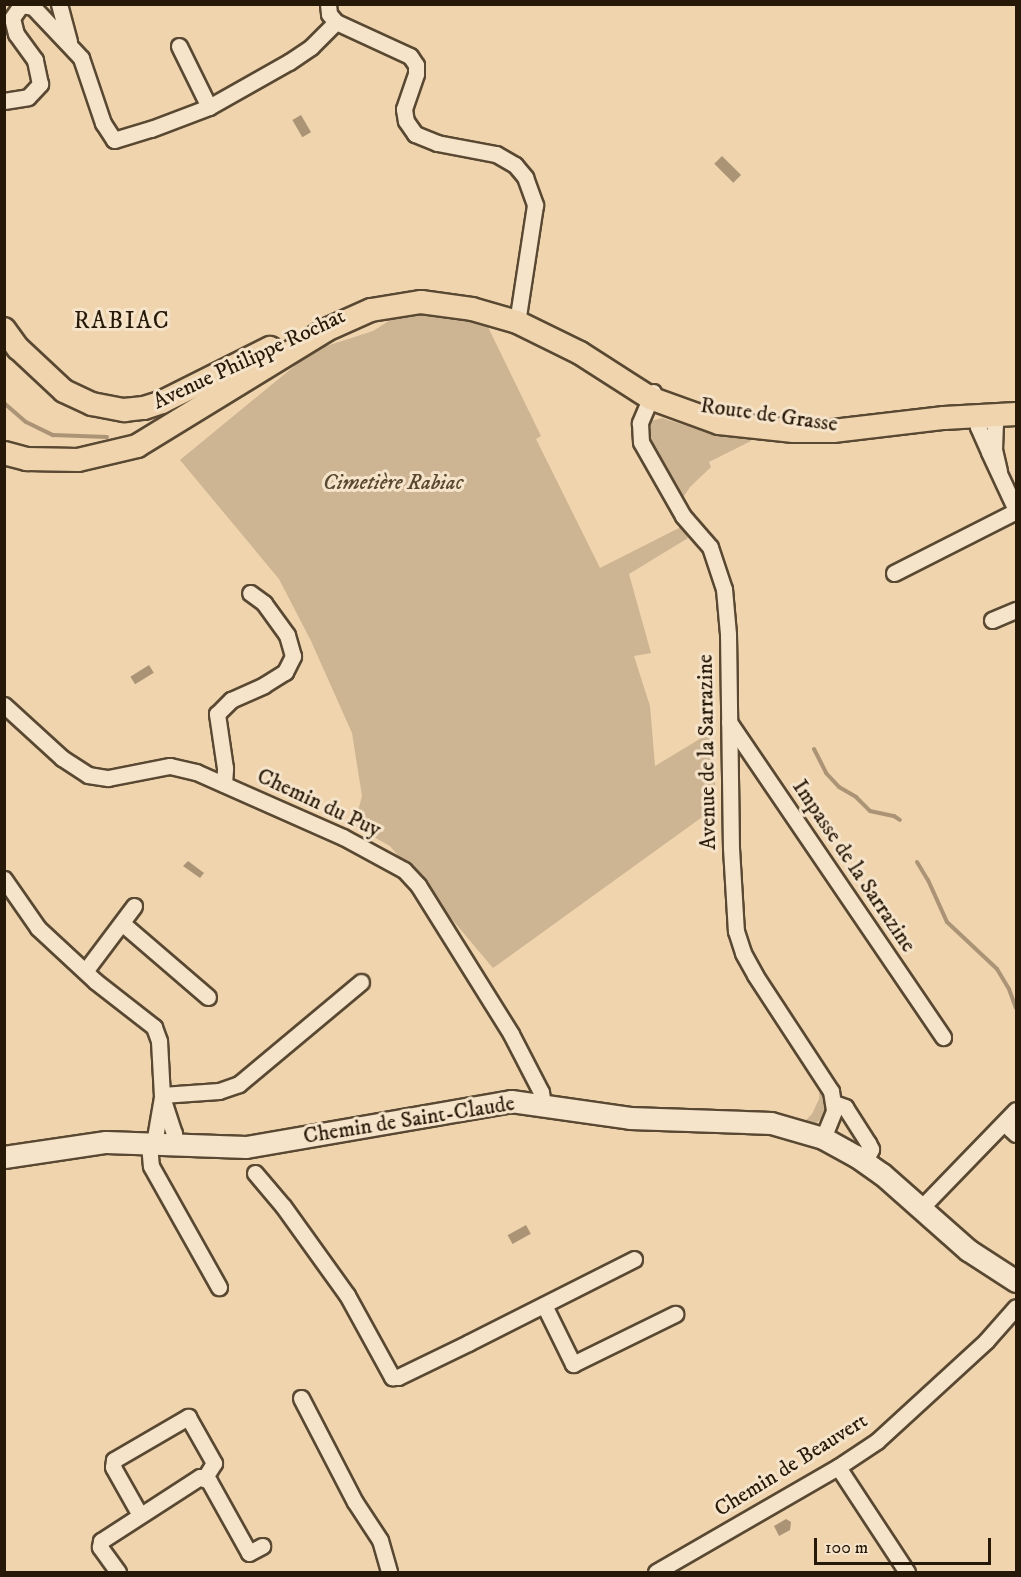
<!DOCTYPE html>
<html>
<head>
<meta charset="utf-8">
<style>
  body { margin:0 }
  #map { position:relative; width:1021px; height:1577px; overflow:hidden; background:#efd4ae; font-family:"IM FELL DW Pica",serif }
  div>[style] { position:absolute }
  .green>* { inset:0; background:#cdb492 }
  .water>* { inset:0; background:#ab9476; transform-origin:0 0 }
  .stream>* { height:4px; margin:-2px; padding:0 2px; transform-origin:2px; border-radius:2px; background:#ab9476 }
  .roads { filter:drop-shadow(2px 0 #594832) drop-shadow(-2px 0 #594832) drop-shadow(0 2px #594832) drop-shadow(0 -2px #594832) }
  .street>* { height:15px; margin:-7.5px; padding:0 7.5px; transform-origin:7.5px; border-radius:7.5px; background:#f5e3ca }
  .secondary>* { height:21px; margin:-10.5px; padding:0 10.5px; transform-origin:10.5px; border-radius:10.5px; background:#f5e3ca }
  .primary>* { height:22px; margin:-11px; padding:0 11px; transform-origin:11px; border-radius:11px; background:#efd4ae }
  span { translate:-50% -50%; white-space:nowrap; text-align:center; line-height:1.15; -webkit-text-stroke:6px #f5e3ca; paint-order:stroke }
  .street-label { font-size:22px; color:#271908 }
  .park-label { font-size:22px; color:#594831; font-style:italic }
  .neighbourhood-label { font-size:24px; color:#271908; letter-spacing:1.5px }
  .frame { position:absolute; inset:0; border:6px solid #271908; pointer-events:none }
  .scale { position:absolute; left:814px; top:1538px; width:177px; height:27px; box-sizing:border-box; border:3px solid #271908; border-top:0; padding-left:8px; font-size:18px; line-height:21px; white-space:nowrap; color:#271908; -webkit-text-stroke:4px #f5e3ca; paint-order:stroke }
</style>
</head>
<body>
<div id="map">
  <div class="green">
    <div style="clip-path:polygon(406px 310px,485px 321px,541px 436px,536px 439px,600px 568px,681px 527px,688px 538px,629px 574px,651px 653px,634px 656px,650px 706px,655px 766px,713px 731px,716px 807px,493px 968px,390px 846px,354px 826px,362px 796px,352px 733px,311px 641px,279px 579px,180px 460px,314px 350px,373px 331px)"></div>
    <div style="clip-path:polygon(662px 418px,712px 434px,750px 436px,751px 441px,709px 462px,711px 467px,690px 487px,680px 502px,647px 443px,646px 435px,651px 421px)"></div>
    <div style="clip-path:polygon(820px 1079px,829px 1102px,825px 1116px,814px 1125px,805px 1121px,812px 1114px,819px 1099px)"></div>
  </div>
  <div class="water">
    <div style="left:301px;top:115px;width:20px;height:10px;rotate:60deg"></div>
    <div style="left:722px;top:156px;width:27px;height:11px;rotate:45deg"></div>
    <div style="left:149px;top:665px;width:9px;height:22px;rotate:58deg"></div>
    <div style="clip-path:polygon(188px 861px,204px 873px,200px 878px,183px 866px)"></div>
    <div style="left:526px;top:1225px;width:10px;height:21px;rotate:61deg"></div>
    <div style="clip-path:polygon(786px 1519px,791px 1522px,790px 1530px,779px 1536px,774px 1526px)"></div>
  </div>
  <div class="stream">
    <div style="left:4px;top:403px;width:29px;rotate:41deg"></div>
    <div style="left:26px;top:422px;width:30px;rotate:26deg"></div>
    <div style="left:53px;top:435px;width:54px;rotate:2.1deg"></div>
    <div style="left:814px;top:749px;width:27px;rotate:63deg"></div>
    <div style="left:826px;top:773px;width:19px;rotate:47deg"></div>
    <div style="left:839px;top:787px;width:20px;rotate:30deg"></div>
    <div style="left:856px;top:797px;width:20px;rotate:45deg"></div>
    <div style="left:870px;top:811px;width:25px;rotate:12deg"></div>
    <div style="left:894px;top:816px;width:7px;rotate:34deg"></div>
    <div style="left:917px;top:862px;width:21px;rotate:59deg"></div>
    <div style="left:928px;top:880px;width:46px;rotate:65.7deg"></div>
    <div style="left:947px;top:922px;width:69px;rotate:43.2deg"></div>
    <div style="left:997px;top:969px;width:23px;rotate:59deg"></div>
    <div style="left:1009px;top:989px;width:20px;rotate:70deg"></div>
  </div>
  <div class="roads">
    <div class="street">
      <div style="left:59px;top:4px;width:39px;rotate:75deg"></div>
      <div style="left:328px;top:4px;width:10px;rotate:84deg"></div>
      <div style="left:329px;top:14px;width:11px;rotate:49deg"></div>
      <div style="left:336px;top:22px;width:81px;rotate:24.7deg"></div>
      <div style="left:410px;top:56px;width:11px;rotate:56deg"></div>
      <div style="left:416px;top:65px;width:9px;rotate:90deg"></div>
      <div style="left:416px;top:74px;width:37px;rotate:109deg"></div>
      <div style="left:404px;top:109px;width:12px;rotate:81deg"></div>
      <div style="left:406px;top:121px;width:16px;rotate:55deg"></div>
      <div style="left:415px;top:134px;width:24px;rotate:22deg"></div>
      <div style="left:437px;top:143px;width:60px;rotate:10.6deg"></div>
      <div style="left:496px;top:154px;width:22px;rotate:30deg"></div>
      <div style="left:515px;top:165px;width:16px;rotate:50deg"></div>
      <div style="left:525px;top:177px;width:30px;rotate:70deg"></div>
      <div style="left:535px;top:205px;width:118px;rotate:98.7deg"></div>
      <div style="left:179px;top:46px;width:68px;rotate:63.8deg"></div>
      <div style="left:4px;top:101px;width:24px;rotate:-9deg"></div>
      <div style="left:28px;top:97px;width:18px;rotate:-47deg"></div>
      <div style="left:40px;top:84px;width:25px;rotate:-102deg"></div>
      <div style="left:35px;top:60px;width:32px;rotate:-126deg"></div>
      <div style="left:16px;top:34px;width:16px;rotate:-104deg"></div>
      <div style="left:12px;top:18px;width:16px;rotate:-55deg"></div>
      <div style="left:21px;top:5px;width:12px;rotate:9deg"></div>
      <div style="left:33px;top:7px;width:70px;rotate:46.7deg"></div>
      <div style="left:81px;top:58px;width:69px;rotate:71.3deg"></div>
      <div style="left:103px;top:123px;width:20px;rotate:57deg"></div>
      <div style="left:114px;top:140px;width:39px;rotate:-17deg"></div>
      <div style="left:151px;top:129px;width:62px;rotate:-20.8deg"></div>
      <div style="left:209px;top:107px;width:92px;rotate:-29.4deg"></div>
      <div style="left:289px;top:62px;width:27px;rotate:-34deg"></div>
      <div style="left:311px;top:47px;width:35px;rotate:-45deg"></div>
      <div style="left:653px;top:392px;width:34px;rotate:113deg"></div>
      <div style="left:640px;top:423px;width:19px;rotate:87deg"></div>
      <div style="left:641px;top:442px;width:85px;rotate:60.4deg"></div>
      <div style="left:683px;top:516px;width:41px;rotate:48.9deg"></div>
      <div style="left:710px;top:547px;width:44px;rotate:71.6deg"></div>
      <div style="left:724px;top:589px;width:45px;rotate:84.9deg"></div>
      <div style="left:728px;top:634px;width:214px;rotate:89.2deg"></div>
      <div style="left:731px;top:848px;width:83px;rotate:86.6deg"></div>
      <div style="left:736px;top:931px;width:23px;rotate:72deg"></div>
      <div style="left:743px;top:953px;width:25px;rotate:61deg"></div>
      <div style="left:755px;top:975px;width:139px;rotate:56.8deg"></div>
      <div style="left:831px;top:1091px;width:20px;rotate:81deg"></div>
      <div style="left:834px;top:1111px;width:29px;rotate:112deg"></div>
      <div style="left:999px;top:471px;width:22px;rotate:-103deg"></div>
      <div style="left:994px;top:450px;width:26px;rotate:-88deg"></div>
      <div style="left:995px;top:424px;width:13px;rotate:-141deg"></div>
      <div style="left:985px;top:416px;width:13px;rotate:122deg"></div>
      <div style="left:978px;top:427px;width:27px;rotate:66deg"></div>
      <div style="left:989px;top:452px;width:64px;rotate:65deg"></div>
      <div style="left:894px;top:573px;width:137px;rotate:-26.9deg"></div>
      <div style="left:992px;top:620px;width:26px;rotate:-23deg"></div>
      <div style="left:4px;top:705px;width:79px;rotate:42.4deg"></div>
      <div style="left:62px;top:758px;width:31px;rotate:33deg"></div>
      <div style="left:88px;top:775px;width:20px;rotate:9deg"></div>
      <div style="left:108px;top:778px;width:63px;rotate:-11deg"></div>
      <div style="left:170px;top:766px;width:27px;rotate:13deg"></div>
      <div style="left:196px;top:772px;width:161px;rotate:23.9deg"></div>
      <div style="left:343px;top:837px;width:69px;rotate:28.4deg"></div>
      <div style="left:404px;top:870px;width:21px;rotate:47deg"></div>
      <div style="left:418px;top:885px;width:176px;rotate:58deg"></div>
      <div style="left:511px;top:1034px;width:65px;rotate:62.7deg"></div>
      <div style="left:541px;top:1092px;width:12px;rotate:81deg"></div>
      <div style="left:729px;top:722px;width:381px;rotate:55.8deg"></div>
      <div style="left:224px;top:784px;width:16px;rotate:-86deg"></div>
      <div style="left:225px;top:768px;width:55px;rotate:-98.4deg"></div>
      <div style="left:217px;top:714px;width:20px;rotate:-45deg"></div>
      <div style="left:231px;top:700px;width:36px;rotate:-24deg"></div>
      <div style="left:264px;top:685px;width:25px;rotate:-32deg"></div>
      <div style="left:285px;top:672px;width:18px;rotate:-63deg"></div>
      <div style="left:293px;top:656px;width:22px;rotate:-106deg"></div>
      <div style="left:287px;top:635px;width:39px;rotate:-126deg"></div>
      <div style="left:264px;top:603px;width:17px;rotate:-144deg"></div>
      <div style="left:4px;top:879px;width:60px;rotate:55.2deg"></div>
      <div style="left:38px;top:928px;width:78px;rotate:42.9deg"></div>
      <div style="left:95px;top:981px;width:75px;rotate:37.9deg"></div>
      <div style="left:154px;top:1027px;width:15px;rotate:70deg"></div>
      <div style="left:159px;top:1041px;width:56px;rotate:86.9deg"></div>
      <div style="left:162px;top:1097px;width:48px;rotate:99.7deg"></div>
      <div style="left:123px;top:924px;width:112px;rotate:40.7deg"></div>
      <div style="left:86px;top:970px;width:80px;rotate:-53.1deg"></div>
      <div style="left:162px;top:1095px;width:57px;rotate:-4deg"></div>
      <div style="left:219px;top:1091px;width:21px;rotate:-19deg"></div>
      <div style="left:239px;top:1084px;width:159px;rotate:-39.9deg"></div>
      <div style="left:164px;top:1103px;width:32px;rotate:72deg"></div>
      <div style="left:174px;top:1133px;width:12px;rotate:85deg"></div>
      <div style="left:834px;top:1103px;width:12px;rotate:20deg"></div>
      <div style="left:845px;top:1107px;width:43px;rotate:57.4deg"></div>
      <div style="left:868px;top:1143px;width:7px;rotate:63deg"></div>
      <div style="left:871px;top:1149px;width:14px;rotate:115deg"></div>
      <div style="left:1004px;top:1123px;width:16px;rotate:43deg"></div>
      <div style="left:149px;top:1144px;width:22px;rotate:85deg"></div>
      <div style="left:151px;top:1166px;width:139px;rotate:60.7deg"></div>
      <div style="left:255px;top:1173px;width:43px;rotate:49.7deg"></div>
      <div style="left:283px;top:1206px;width:110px;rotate:54.3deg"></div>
      <div style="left:347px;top:1295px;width:94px;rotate:61.2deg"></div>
      <div style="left:392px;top:1377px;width:6px"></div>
      <div style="left:398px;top:1377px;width:78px;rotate:-25.9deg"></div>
      <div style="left:468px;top:1343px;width:186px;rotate:-26.8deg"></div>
      <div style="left:921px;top:1208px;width:136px;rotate:-45.9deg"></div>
      <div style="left:544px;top:1305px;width:66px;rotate:63.8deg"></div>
      <div style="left:573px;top:1364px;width:114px;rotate:-26.1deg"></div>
      <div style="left:301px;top:1398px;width:117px;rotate:62.6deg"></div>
      <div style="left:355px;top:1502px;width:45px;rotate:56.7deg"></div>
      <div style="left:380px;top:1540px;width:33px;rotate:74deg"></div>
      <div style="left:838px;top:1467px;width:126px;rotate:56.7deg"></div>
      <div style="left:140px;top:1515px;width:55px;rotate:-119.4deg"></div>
      <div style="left:113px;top:1467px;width:7px;rotate:-82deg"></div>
      <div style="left:114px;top:1460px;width:86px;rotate:-30.2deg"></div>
      <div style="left:188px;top:1417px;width:53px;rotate:60.5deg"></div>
      <div style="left:214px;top:1463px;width:19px;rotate:122deg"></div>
      <div style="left:118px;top:1572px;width:31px;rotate:-126deg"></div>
      <div style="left:100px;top:1547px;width:6px;rotate:-81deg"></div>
      <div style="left:101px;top:1541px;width:118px;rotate:-32.9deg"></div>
      <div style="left:200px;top:1477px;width:10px;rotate:24deg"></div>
      <div style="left:209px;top:1481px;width:82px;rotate:60.9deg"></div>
      <div style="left:249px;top:1553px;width:15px;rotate:-28deg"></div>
      <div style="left:656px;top:1572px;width:210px;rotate:-30deg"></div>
      <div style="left:838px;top:1467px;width:47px;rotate:-33.7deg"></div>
      <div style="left:877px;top:1441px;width:148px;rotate:-42.5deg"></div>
      <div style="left:986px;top:1341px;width:45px;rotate:-48.6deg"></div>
    </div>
    <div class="secondary">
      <div style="left:4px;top:1157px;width:103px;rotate:-8.4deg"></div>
      <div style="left:106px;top:1142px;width:140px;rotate:2deg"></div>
      <div style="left:246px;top:1147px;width:269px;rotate:-9.8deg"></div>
      <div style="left:511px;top:1101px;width:120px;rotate:8.1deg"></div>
      <div style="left:630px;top:1118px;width:141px;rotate:2deg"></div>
      <div style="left:771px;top:1123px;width:54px;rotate:16.1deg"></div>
      <div style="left:823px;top:1138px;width:38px;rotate:29deg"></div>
      <div style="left:856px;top:1156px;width:32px;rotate:35deg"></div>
      <div style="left:882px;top:1174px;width:115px;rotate:41.5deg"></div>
      <div style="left:968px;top:1250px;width:57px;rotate:32.9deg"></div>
    </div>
    <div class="primary">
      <div style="left:4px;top:329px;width:24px;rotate:54deg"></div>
      <div style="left:18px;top:348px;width:63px;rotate:43.1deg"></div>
      <div style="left:64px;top:391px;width:31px;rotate:25deg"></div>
      <div style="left:92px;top:404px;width:33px;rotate:11deg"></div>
      <div style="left:124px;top:410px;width:20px;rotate:-6deg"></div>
      <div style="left:144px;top:408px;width:19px;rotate:-18deg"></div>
      <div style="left:162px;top:402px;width:121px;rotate:-26.6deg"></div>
      <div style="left:4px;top:453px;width:24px;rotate:15deg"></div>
      <div style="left:27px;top:459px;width:51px;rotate:1.1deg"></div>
      <div style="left:78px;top:460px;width:61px;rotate:-13.3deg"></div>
      <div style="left:137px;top:446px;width:222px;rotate:-31.5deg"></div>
      <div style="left:326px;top:330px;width:49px;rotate:-24deg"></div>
      <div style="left:371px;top:310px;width:51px;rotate:-9.1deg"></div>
      <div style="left:421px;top:302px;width:51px;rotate:7.8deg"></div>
      <div style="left:472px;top:309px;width:47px;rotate:16.1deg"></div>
      <div style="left:517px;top:322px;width:70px;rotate:26.2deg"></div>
      <div style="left:580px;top:353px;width:83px;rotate:32.7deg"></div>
      <div style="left:650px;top:398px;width:73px;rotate:19.9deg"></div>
      <div style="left:719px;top:423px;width:75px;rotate:6.1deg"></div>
      <div style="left:794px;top:431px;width:39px"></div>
      <div style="left:833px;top:431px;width:112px;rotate:-6.7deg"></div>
      <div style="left:944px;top:418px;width:72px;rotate:-3.2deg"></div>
    </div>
  </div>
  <div class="street-label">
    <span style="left:249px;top:359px;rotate:-25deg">Avenue Philippe Rochat</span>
    <span style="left:769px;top:415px;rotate:8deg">Route de Grasse</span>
    <span style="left:707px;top:752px;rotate:-91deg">Avenue de la Sarrazine</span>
    <span style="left:319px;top:803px;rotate:25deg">Chemin du Puy</span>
    <span style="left:854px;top:866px;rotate:56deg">Impasse de la Sarrazine</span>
    <span style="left:409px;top:1120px;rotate:-9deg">Chemin de Saint-Claude</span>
    <span style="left:791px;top:1465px;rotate:-32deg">Chemin de Beauvert</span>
  </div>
  <div class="park-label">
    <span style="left:393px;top:483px">Cimetière Rabiac</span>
  </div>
  <div class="neighbourhood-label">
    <span style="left:122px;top:322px">RABIAC</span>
  </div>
  <div class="frame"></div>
  <div class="scale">100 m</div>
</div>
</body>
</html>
